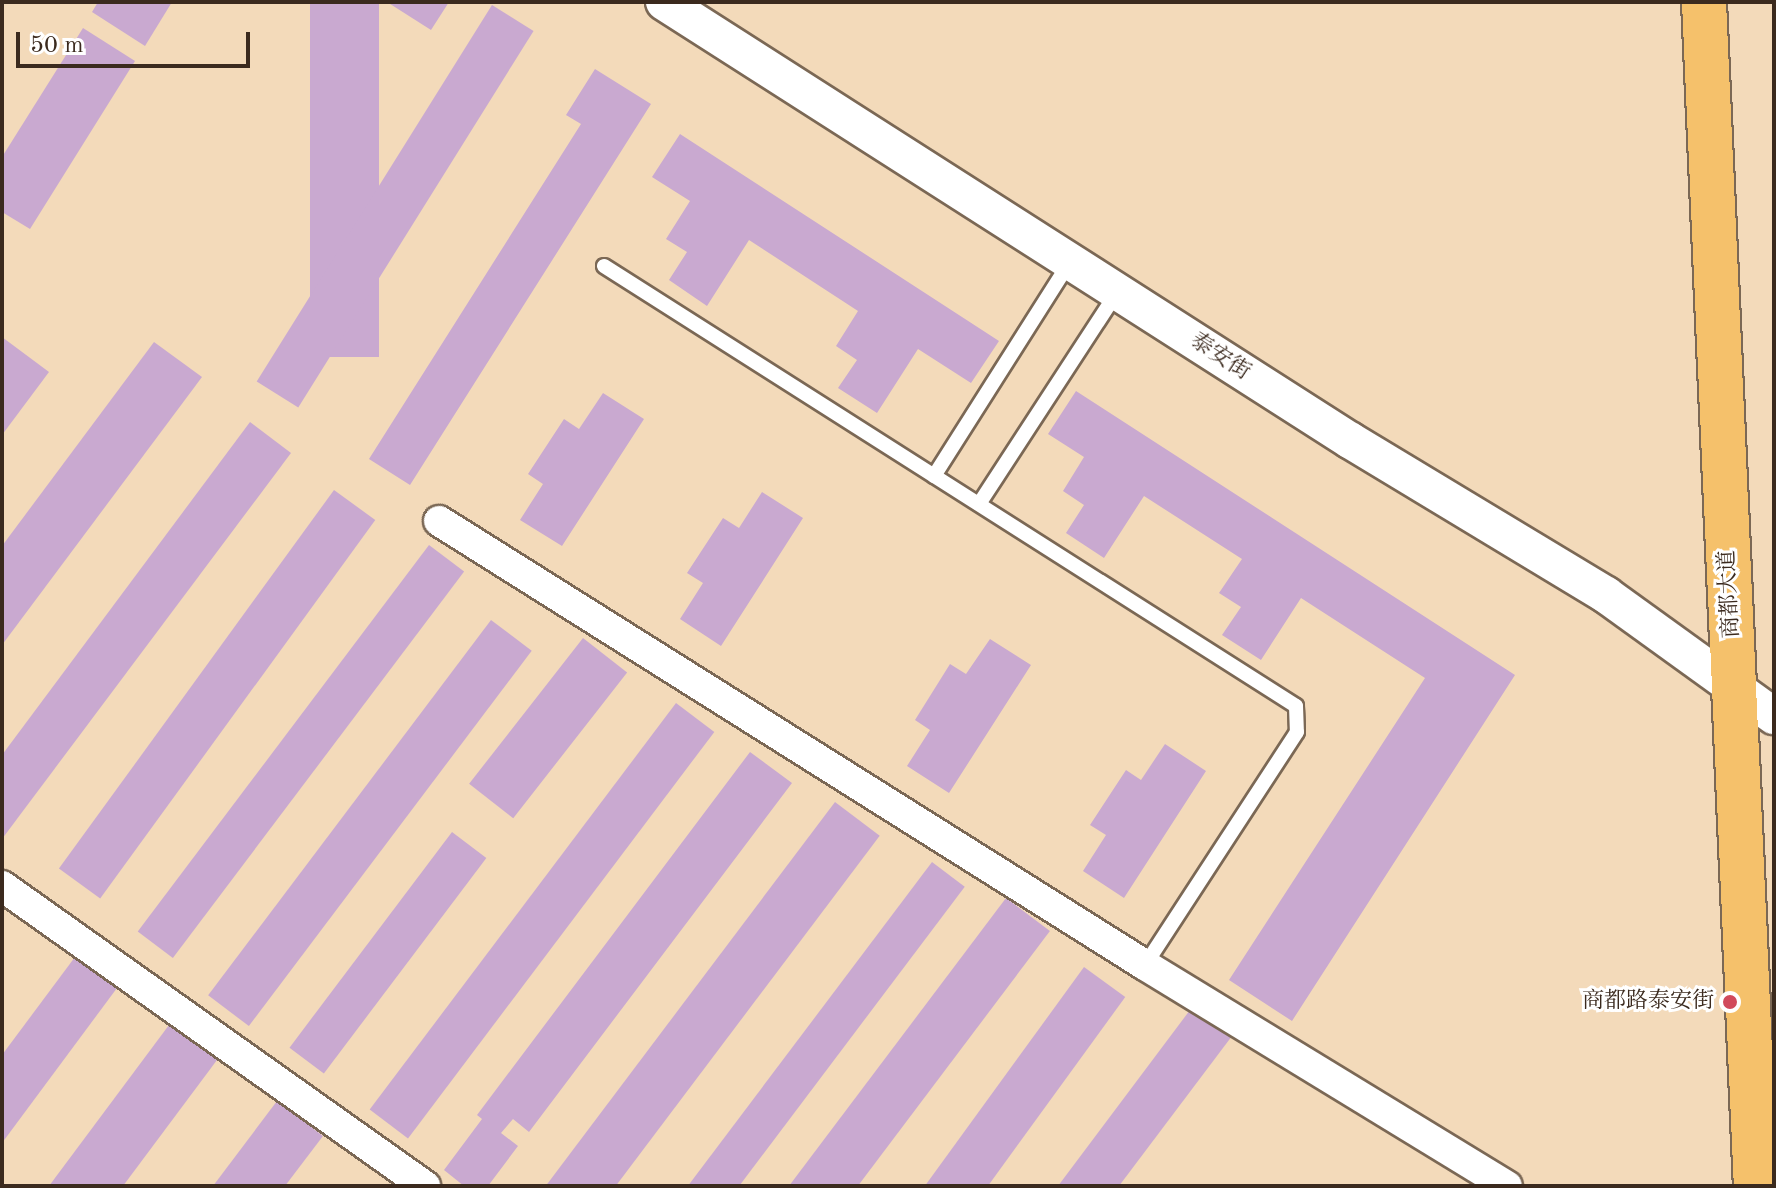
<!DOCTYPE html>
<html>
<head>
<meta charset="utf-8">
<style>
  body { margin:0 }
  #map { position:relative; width:1776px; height:1188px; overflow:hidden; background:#f3daba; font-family:"Old Standard TT","Noto Serif SC",serif }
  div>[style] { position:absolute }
  .building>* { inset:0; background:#c9a9d0; transform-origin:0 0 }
  .roads { filter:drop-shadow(2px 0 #7b6855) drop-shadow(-2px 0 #7b6855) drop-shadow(0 2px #7b6855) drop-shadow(0 -2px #7b6855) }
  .service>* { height:14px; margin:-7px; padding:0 7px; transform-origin:7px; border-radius:7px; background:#fff }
  .minor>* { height:30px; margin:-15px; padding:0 15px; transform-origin:15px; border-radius:15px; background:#fff }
  .tertiary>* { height:36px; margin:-18px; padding:0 18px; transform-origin:18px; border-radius:18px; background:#fff }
  .trunk>* { height:44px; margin:-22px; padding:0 22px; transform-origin:22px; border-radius:22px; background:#f5c16b }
  .dots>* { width:22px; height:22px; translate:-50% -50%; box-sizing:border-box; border:4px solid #fff; border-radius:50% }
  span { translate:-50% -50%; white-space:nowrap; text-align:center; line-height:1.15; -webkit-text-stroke:6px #fff; paint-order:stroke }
  .street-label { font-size:22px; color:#3b2a1e }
  .poi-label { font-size:22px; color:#3b2a1e }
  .right { translate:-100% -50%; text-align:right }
  .frame { position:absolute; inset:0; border:4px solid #3b2a1e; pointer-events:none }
  .scale { position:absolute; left:16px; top:32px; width:234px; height:36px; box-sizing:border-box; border:4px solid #3b2a1e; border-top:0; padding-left:10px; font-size:24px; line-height:28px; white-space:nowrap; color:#3b2a1e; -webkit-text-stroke:6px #fff; paint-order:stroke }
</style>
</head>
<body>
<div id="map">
  <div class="building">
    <div style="clip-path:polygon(98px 2px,172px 2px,145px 46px,92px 12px)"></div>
    <div style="left:310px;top:2px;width:69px;height:355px"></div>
    <div style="clip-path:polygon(387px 2px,449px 2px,431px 30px)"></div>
    <div style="left:492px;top:5px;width:49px;height:444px;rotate:32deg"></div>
    <div style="clip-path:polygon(83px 28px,135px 61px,30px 229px,2px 212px,2px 157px)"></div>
    <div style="clip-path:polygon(595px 69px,651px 104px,410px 485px,369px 459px,581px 124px,566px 115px)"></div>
    <div style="clip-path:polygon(680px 134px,999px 341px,971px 383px,918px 349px,877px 413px,838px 388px,857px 360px,836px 346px,858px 311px,749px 240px,707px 306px,669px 280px,687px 252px,666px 239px,690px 201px,652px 177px)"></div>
    <div style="clip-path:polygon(2px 337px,49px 372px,2px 435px)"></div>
    <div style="clip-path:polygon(154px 342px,202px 377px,2px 645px,2px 546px)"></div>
    <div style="clip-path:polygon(1076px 391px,1515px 675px,1292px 1021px,1229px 980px,1425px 678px,1301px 598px,1261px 660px,1222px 635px,1241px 607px,1219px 593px,1242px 559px,1144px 496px,1104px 558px,1066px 533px,1084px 505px,1063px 491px,1084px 457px,1048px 434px)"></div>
    <div style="clip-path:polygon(603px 393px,644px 419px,562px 546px,520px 520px,543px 484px,528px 474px,564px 419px,579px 429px)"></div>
    <div style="clip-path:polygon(250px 422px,291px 453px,2px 839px,2px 755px)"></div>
    <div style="left:334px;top:490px;width:51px;height:468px;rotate:36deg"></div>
    <div style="clip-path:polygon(762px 492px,803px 518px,721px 646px,680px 619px,703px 583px,687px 573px,723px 518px,739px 528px)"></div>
    <div style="left:429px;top:545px;width:44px;height:484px;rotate:37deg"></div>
    <div style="left:491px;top:620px;width:51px;height:470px;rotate:37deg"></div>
    <div style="left:583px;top:638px;width:56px;height:185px;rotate:38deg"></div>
    <div style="clip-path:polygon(990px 639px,1031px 665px,949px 793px,907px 766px,930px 730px,915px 720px,950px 664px,966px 674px)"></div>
    <div style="left:676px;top:703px;width:48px;height:509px;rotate:37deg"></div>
    <div style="clip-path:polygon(1165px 744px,1206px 771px,1124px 898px,1083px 871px,1106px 835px,1090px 825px,1126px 770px,1141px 780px)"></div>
    <div style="clip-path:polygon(750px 752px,792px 783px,529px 1132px,513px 1119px,501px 1133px,518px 1146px,488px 1186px,464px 1186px,444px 1170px,482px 1119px,477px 1115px)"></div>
    <div style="left:835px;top:802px;width:56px;height:481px;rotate:37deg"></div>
    <div style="left:452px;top:832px;width:43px;height:270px;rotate:37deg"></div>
    <div style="left:932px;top:862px;width:41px;height:406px;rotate:37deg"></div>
    <div style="left:1006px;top:898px;width:55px;height:360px;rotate:37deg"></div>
    <div style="clip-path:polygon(75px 957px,117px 988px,2px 1143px,2px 1055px)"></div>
    <div style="left:1084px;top:967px;width:51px;height:272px;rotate:36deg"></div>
    <div style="clip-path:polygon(1193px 1006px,1232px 1036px,1119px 1186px,1058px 1186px)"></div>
    <div style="clip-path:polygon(169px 1025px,217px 1060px,123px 1186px,49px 1186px)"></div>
    <div style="clip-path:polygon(277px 1101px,323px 1136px,285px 1186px,213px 1186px)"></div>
  </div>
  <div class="roads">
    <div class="service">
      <div style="left:604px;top:266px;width:820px;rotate:32.45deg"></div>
      <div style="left:1296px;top:706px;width:26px;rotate:88deg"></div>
      <div style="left:1297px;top:732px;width:278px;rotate:123.1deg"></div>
      <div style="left:934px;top:476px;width:254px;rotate:-57.6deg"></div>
      <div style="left:979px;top:504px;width:253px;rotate:-56.9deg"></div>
    </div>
    <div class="minor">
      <div style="left:439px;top:521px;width:834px;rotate:32.17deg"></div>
      <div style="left:1145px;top:965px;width:424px;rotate:31.4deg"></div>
      <div style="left:2px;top:886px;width:519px;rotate:35.35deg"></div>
    </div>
    <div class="tertiary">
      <div style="left:664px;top:2px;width:815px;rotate:32.58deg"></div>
      <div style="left:1351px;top:441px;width:298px;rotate:31.1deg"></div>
      <div style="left:1606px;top:595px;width:207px;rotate:35.8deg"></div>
    </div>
    <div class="trunk">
      <div style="left:1704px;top:2px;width:1185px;rotate:87.49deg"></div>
    </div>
  </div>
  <div class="dots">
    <div style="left:1730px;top:1002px;background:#d1495b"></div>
  </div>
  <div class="street-label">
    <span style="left:1220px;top:357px;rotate:33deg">泰安街</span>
    <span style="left:1730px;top:594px;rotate:-93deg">商都大道</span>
  </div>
  <div class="poi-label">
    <span class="right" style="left:1714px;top:1002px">商都路泰安街</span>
  </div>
  <div class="frame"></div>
  <div class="scale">50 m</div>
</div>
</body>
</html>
